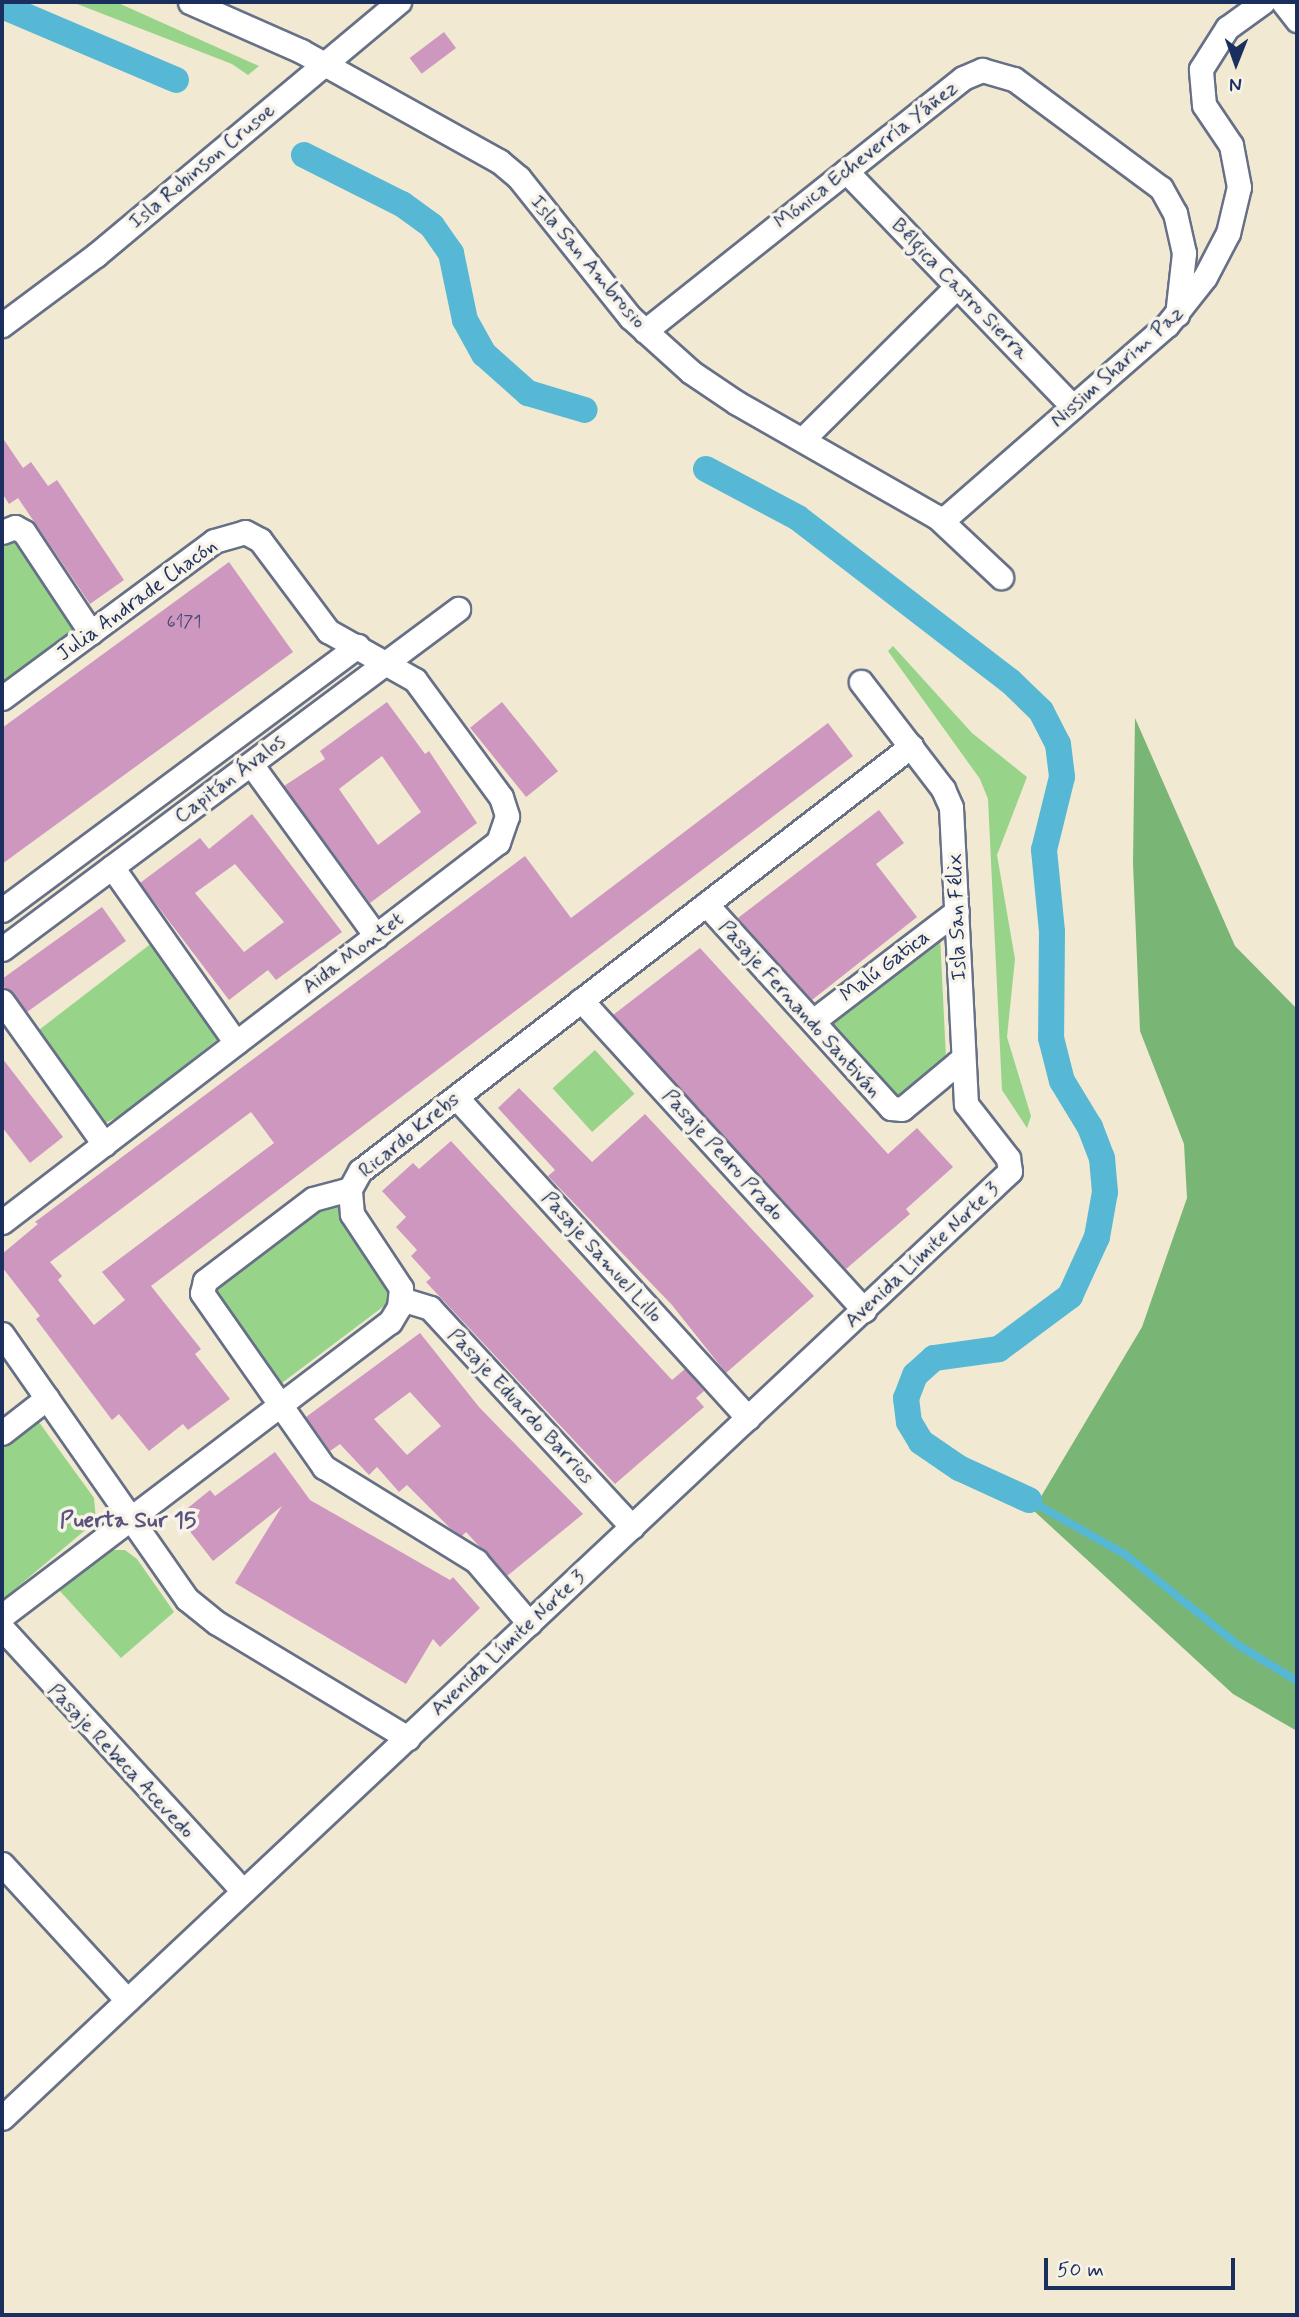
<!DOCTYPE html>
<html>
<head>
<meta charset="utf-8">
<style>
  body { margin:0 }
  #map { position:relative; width:1299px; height:2317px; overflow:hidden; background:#f1e9d2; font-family:Mynerve,sans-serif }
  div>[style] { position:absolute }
  .green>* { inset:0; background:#97d489; transform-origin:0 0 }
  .forest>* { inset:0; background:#79b675 }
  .stream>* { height:8px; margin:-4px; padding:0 4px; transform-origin:4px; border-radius:4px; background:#57b8d5 }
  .canal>* { height:26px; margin:-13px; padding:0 13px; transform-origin:13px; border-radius:13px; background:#57b8d5 }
  .building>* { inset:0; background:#ce97c0; transform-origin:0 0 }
  .roads { filter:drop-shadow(2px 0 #667087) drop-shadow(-2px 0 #667087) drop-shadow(0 2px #667087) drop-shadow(0 -2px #667087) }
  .minor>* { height:23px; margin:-11.5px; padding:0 11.5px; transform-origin:11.5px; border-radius:11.5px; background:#fff }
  span { translate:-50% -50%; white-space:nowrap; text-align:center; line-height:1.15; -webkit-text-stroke:7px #f7f3e8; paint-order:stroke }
  .number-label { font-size:18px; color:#484976 }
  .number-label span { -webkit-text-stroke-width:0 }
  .street-label { font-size:21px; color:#1b2f5e }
  .neighbourhood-label { font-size:23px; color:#5a5380; font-weight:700 }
  .frame { position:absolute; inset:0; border:4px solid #1b2f5e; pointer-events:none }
  .north { position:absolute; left:1201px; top:28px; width:70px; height:70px; -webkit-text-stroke:5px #f7f3e8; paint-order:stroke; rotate:181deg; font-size:19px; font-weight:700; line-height:28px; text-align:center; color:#1b2f5e }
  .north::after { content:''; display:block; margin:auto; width:24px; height:32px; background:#1b2f5e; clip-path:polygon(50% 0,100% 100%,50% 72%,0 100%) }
  .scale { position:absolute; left:1044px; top:2258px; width:191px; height:32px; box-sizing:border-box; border:4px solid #1b2f5e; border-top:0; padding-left:9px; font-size:21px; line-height:24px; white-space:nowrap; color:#1b2f5e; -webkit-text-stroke:5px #f7f3e8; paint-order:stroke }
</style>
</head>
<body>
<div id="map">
  <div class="green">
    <div style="clip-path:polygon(72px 2px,116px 2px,259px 66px,248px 75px,232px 64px)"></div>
    <div style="clip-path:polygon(19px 537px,74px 628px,2px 686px,2px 540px)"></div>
    <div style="clip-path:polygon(893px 646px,972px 733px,1027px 777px,997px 855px,1015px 959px,1007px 1037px,1031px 1116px,1027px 1128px,1002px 1090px,988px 799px,980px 779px,888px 651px)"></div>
    <div style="clip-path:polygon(940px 936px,946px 1058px,898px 1102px,827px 1021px)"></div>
    <div style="clip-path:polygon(157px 939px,218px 1039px,122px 1115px,105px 1123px,97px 1119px,35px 1033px)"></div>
    <div style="left:595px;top:1050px;width:59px;height:57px;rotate:48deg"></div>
    <div style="clip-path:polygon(319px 1202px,337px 1204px,344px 1226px,388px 1286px,388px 1303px,278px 1386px,210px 1288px)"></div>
    <div style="clip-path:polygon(36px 1418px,94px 1498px,96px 1521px,2px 1600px,2px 1445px)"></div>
    <div style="clip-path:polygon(109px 1550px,125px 1550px,137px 1559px,174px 1612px,121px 1658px,59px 1590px)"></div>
  </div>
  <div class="forest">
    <div style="clip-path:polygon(1135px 718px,1235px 946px,1297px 1009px,1297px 1731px,1233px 1694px,1033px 1510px,1142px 1327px,1187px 1198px,1184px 1144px,1140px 1031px,1133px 863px)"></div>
  </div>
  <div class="stream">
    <div style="left:1029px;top:1500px;width:112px;rotate:29.6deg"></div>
    <div style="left:1126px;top:1555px;width:144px;rotate:38.8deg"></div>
    <div style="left:1238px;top:1645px;width:69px;rotate:31.4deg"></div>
  </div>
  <div class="canal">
    <div style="left:2px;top:6px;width:189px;rotate:23deg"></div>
    <div style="left:304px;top:155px;width:110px;rotate:26.6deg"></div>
    <div style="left:402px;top:204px;width:37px;rotate:36deg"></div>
    <div style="left:432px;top:226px;width:33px;rotate:55deg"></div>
    <div style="left:451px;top:253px;width:68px;rotate:78.2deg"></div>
    <div style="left:465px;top:320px;width:39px;rotate:61deg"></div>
    <div style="left:484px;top:354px;width:59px;rotate:41.6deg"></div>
    <div style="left:528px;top:393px;width:59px;rotate:16.6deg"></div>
    <div style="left:706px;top:469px;width:104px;rotate:28deg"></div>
    <div style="left:798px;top:518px;width:267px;rotate:37.6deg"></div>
    <div style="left:1010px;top:681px;width:43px;rotate:44.1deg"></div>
    <div style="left:1041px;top:711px;width:37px;rotate:63deg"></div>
    <div style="left:1058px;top:744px;width:33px;rotate:83deg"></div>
    <div style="left:1062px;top:777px;width:75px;rotate:103.9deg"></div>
    <div style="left:1044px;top:850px;width:82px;rotate:84.4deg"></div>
    <div style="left:1052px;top:932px;width:106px;rotate:90.5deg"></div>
    <div style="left:1051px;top:1038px;width:44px;rotate:75.7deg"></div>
    <div style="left:1062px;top:1081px;width:54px;rotate:58.7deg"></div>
    <div style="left:1090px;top:1127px;width:33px;rotate:69deg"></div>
    <div style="left:1102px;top:1158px;width:34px;rotate:85deg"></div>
    <div style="left:1105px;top:1192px;width:46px;rotate:100.1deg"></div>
    <div style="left:1097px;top:1237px;width:65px;rotate:114.6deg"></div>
    <div style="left:1070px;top:1296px;width:89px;rotate:143.3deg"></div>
    <div style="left:999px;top:1349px;width:66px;rotate:172.1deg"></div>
    <div style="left:934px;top:1358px;width:25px;rotate:138deg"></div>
    <div style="left:915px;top:1375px;width:25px;rotate:111deg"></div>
    <div style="left:906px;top:1398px;width:24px;rotate:83deg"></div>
    <div style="left:909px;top:1422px;width:23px;rotate:59deg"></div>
    <div style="left:921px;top:1442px;width:46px;rotate:34.4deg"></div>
    <div style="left:959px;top:1468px;width:77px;rotate:24.6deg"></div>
  </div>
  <div class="building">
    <div style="left:444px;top:32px;width:20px;height:43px;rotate:53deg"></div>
    <div style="clip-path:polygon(2px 437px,23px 468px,31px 462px,48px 486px,57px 480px,124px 580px,90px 604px,18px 498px,9px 504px,2px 493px)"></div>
    <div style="clip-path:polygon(229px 562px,293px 652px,2px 864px,2px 728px)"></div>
    <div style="clip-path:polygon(evenodd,387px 702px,425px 754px,429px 751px,477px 823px,370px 903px,284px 786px,325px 759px,320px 751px,387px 702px,382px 756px,421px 812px,378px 845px,339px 789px,382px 756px)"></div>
    <div style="left:502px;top:702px;width:89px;height:41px;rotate:51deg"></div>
    <div style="clip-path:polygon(evenodd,828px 723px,853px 756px,151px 1286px,201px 1349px,195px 1354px,230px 1399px,188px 1430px,183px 1424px,149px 1451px,119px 1414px,112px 1420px,36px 1319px,40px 1316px,2px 1267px,2px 1254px,38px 1224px,35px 1222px,525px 856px,571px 918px,828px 723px,251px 1112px,274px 1143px,102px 1272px,125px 1300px,94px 1325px,58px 1280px,62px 1276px,50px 1262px,251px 1112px)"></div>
    <div style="clip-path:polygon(879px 810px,904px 843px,876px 864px,917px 917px,812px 1000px,738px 918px)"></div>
    <div style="clip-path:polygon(evenodd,252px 814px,342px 932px,276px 980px,268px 970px,229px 1000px,140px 883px,200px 838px,209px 849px,252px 814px,235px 864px,284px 922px,244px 952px,195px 893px,235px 864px)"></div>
    <div style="clip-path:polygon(102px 907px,126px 941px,27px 1012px,4px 987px,2px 979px)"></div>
    <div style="clip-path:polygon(700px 948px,888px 1154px,917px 1128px,953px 1167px,906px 1209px,910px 1214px,846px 1269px,613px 1015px)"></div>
    <div style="clip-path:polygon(2px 1058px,63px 1137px,30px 1163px,2px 1127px)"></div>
    <div style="clip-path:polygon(519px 1088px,592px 1162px,645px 1114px,814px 1296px,726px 1373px,672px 1305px,548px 1176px,555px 1170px,498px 1108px)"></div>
    <div style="clip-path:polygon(451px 1141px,672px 1380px,685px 1369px,704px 1391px,696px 1398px,704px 1407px,615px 1484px,426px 1282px,431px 1278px,411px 1256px,417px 1250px,396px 1227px,406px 1217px,382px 1191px,413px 1163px,419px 1169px)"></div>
    <div style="clip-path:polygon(evenodd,420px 1333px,479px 1407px,583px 1514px,507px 1576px,466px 1532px,462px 1536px,450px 1528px,407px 1485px,399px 1492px,377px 1467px,369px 1475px,340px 1444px,330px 1451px,306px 1417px,420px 1333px,410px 1392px,441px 1426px,407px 1455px,374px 1419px,410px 1392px)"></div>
    <div style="clip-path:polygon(275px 1452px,310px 1500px,450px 1580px,453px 1577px,480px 1608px,440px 1647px,433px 1639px,406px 1684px,235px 1583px,282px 1506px,213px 1561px,178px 1516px,210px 1490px,215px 1496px)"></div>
  </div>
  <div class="roads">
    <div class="minor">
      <div style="left:190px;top:2px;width:121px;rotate:23.8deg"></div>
      <div style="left:301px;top:51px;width:227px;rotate:29.1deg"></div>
      <div style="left:499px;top:161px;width:26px;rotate:40deg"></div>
      <div style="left:519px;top:178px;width:178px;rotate:51.4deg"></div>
      <div style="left:630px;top:317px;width:82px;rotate:42deg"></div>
      <div style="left:691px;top:372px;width:55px;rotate:34deg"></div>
      <div style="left:737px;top:403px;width:230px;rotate:29.7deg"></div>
      <div style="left:937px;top:517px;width:88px;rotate:43.2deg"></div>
      <div style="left:1283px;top:2px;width:23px;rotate:52deg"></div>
      <div style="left:846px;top:171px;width:327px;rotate:46.1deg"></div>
      <div style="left:2px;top:325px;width:117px;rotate:-36.7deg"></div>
      <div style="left:96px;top:255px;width:395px;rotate:-39.9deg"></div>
      <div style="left:645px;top:331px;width:406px;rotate:-38.5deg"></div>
      <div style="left:963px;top:78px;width:21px;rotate:-23deg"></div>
      <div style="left:982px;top:70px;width:33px;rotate:16deg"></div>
      <div style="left:1014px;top:79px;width:183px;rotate:36.6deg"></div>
      <div style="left:1161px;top:188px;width:29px;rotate:61deg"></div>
      <div style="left:1175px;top:213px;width:41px;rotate:77.3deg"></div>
      <div style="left:1184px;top:253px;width:62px;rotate:96.4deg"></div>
      <div style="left:803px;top:439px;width:217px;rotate:-44.8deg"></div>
      <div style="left:942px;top:521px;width:298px;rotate:-41.1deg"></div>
      <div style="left:1167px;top:325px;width:61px;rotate:-51.6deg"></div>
      <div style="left:1205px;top:277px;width:50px;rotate:-62.4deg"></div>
      <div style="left:1228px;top:233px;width:47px;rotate:-76.6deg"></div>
      <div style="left:1239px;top:187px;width:43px;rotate:-100.8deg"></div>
      <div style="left:1231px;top:145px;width:48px;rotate:-124deg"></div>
      <div style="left:1204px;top:105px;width:36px;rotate:-95deg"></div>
      <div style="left:1201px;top:69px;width:49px;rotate:-57.6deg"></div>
      <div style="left:1227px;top:28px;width:44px;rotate:-35.8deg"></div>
      <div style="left:2px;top:532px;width:14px;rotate:-21deg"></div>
      <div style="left:15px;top:527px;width:10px;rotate:29deg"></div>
      <div style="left:24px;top:532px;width:121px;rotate:56.4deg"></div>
      <div style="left:2px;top:698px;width:264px;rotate:-36.5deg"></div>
      <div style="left:214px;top:541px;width:32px;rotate:-16deg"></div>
      <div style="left:245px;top:532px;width:17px;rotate:28deg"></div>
      <div style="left:260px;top:540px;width:114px;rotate:53.2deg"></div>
      <div style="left:328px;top:631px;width:100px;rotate:29.4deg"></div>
      <div style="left:415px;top:680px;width:145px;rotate:53.7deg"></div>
      <div style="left:501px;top:797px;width:20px;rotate:72deg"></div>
      <div style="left:507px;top:816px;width:28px;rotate:109deg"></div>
      <div style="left:498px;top:842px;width:625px;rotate:142.54deg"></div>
      <div style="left:251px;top:764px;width:213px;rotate:54deg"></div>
      <div style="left:112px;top:867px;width:215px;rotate:54.8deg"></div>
      <div style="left:706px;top:904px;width:275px;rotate:47.8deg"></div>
      <div style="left:891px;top:1108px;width:11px;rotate:5deg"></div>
      <div style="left:902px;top:1109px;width:78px;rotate:-39.8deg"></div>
      <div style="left:2px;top:910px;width:443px;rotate:-36.6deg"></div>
      <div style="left:2px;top:949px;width:569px;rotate:-36.71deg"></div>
      <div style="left:581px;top:1000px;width:420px;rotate:47.6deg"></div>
      <div style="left:2px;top:1001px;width:176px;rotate:54.5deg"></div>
      <div style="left:813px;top:1021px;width:181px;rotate:-37.4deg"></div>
      <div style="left:456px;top:1097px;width:434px;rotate:47.7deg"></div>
      <div style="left:350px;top:1189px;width:38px;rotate:165deg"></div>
      <div style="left:313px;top:1199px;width:136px;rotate:142.8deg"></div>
      <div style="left:205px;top:1281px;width:12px;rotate:104deg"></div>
      <div style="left:202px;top:1293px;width:213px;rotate:55deg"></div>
      <div style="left:324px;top:1467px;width:179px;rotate:31.7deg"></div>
      <div style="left:476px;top:1561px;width:82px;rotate:49.5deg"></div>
      <div style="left:401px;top:1299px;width:30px;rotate:17deg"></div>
      <div style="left:430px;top:1308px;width:298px;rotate:47.3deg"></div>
      <div style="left:2px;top:1334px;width:323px;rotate:55.1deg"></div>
      <div style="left:187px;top:1599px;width:38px;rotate:39deg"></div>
      <div style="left:217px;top:1623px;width:223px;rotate:31.1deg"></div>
      <div style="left:2px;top:1433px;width:57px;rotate:-37.9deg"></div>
      <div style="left:2px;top:1616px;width:487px;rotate:-37.2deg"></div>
      <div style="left:390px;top:1322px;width:17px;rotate:-59deg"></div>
      <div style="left:399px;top:1307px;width:19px;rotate:-84deg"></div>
      <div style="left:401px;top:1288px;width:89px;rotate:-123.5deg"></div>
      <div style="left:352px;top:1214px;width:25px;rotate:-95deg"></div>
      <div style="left:350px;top:1189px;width:21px;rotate:-61deg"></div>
      <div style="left:360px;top:1171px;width:696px;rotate:-37.64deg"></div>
      <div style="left:2px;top:1628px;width:357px;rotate:47.5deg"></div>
      <div style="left:2px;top:1864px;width:185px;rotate:47.4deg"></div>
      <div style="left:2px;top:2118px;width:1383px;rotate:-43.21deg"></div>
      <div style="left:1010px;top:1171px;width:13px;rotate:-99deg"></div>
      <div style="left:1008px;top:1158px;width:68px;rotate:-127.9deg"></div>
      <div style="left:966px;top:1104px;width:297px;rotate:-92.9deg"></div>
      <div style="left:951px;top:807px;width:20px;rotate:-114deg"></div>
      <div style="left:943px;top:789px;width:135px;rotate:-127.5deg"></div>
    </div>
  </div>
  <div class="number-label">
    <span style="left:184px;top:622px">6171</span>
  </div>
  <div class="street-label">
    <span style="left:866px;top:155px;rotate:-38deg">Mónica Echeverría Yáñez</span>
    <span style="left:202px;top:166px;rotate:-40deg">Isla Robinson Crusoe</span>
    <span style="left:588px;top:262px;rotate:50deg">Isla San Ambrosio</span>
    <span style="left:960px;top:289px;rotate:46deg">Bélgica Castro Sierra</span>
    <span style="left:1117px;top:367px;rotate:-42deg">Nissim Sharim Paz</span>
    <span style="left:137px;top:600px;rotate:-36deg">Julia Andrade Chacón</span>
    <span style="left:230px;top:779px;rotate:-37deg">Capitán Ávalos</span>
    <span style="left:957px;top:917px;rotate:-92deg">Isla San Félix</span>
    <span style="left:353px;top:953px;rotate:-37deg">Aida Montet</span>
    <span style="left:885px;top:966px;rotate:-37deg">Malú Gatica</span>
    <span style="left:800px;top:1009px;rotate:48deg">Pasaje Fernando Santiván</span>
    <span style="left:409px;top:1135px;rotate:-39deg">Ricardo Krebs</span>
    <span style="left:723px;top:1155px;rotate:48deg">Pasaje Pedro Prado</span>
    <span style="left:922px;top:1255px;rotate:-43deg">Avenida Límite Norte 3</span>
    <span style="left:602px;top:1257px;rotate:48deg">Pasaje Samuel Lillo</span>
    <span style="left:521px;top:1406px;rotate:47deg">Pasaje Eduardo Barrios</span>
    <span style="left:508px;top:1643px;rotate:-43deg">Avenida Límite Norte 3</span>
    <span style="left:121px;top:1761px;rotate:47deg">Pasaje Rebeca Acevedo</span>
  </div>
  <div class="neighbourhood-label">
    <span style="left:128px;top:1521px">Puerta Sur 15</span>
  </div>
  <div class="frame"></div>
  <div class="north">N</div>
  <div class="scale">50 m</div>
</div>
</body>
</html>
